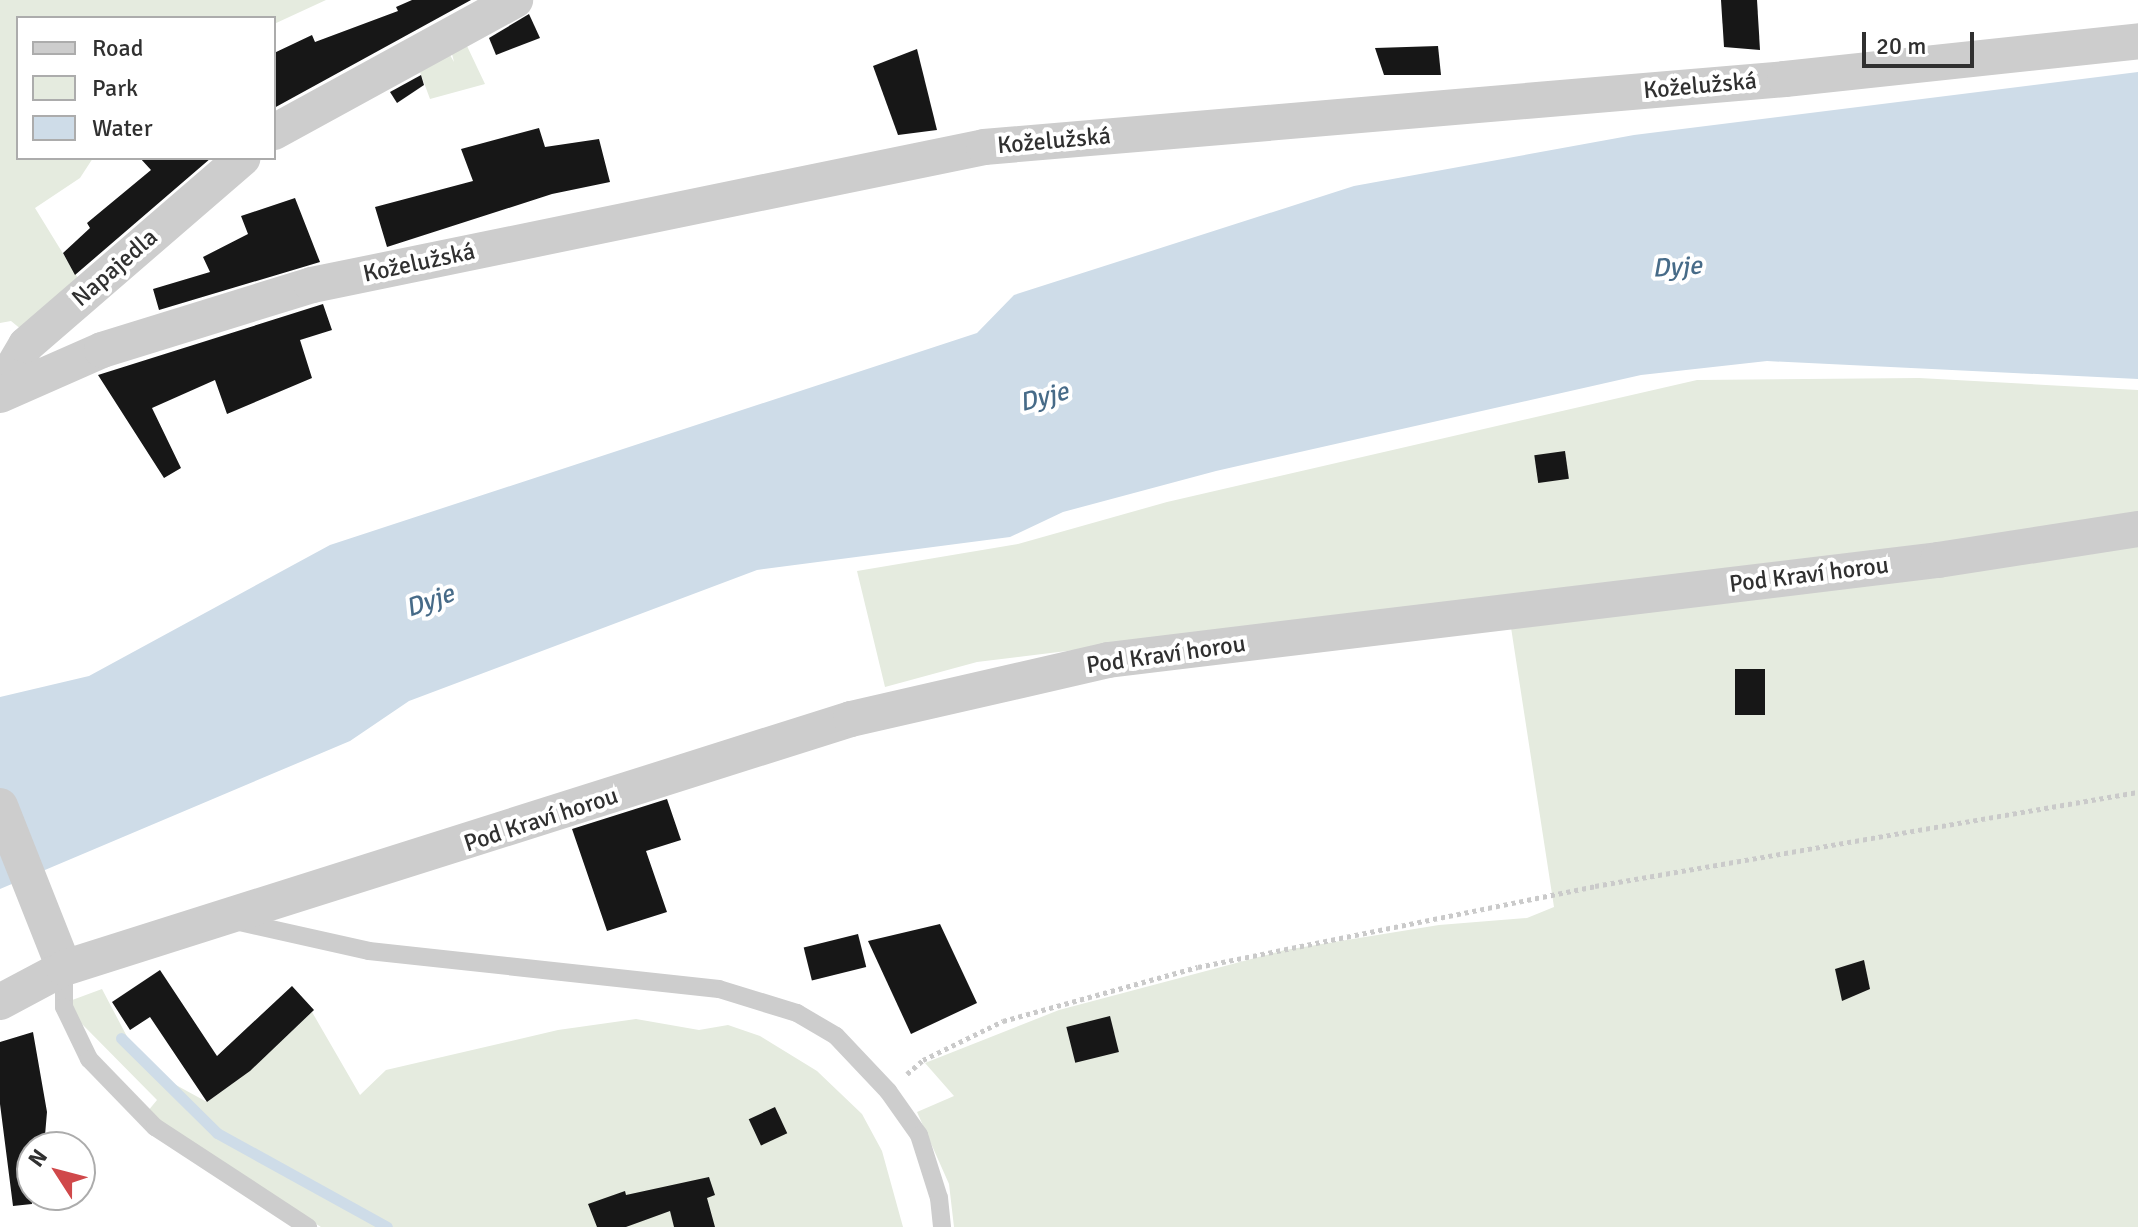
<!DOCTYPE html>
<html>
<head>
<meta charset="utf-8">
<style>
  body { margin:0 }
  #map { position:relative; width:2138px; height:1227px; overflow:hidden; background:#fff; font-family:Signika,sans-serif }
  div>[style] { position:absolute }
  .green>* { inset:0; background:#e5ebdf }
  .water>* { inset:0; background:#cedce8 }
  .stream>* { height:11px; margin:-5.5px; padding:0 5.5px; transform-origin:5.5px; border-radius:5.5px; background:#cedce8 }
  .building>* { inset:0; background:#171717; transform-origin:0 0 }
  .path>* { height:5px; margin-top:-2.5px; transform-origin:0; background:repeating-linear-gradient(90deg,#cacaca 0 4px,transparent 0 8px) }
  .service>* { height:18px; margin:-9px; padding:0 9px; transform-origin:9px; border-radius:9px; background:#cdcdcd }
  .minor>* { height:36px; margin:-18px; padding:0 18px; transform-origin:18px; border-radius:18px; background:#cdcdcd }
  span { translate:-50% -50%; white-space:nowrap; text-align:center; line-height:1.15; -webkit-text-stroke:8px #fff; paint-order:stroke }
  .street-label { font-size:24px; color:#303030 }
  .water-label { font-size:26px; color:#476b88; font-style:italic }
  .legend { position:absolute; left:16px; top:16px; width:260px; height:144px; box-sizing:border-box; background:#fff; border:2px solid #acacac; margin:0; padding:10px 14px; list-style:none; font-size:24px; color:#303030 }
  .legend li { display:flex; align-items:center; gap:16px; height:40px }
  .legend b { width:40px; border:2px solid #acacac }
  .north { position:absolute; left:16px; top:1131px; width:80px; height:80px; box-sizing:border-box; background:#fff; border:2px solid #acacac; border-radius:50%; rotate:306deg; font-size:22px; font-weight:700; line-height:32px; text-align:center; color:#303030 }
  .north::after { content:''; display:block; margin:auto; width:28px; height:36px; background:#d0484a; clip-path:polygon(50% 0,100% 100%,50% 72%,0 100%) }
  .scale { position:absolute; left:1862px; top:32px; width:112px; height:36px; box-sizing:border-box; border:4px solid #303030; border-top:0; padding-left:10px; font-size:24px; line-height:28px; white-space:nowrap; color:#303030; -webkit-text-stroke:6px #fff; paint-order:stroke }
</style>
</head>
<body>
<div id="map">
  <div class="green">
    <div style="clip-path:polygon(0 0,326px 0,274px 24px,274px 18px,18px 18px,18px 158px,93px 158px,80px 178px,35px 208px,78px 278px,22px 330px,11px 321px,0 323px)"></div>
    <div style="clip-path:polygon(467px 46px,485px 84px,430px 99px,420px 72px,450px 55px,454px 62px,452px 54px)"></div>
    <div style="clip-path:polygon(1919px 378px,2138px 390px,2138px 519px,977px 662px,885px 687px,857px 571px,1018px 544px,1167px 502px,1697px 380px)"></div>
    <div style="clip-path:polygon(2138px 542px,2138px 1227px,954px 1227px,949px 1184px,917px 1112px,954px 1096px,925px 1063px,1059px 1010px,1285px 950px,1439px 925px,1527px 918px,1554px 907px,1510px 621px)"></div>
    <div style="clip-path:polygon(102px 989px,143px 1067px,207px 1102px,252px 1069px,312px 1012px,360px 1095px,386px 1070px,558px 1030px,636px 1019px,699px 1030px,728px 1025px,760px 1036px,817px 1071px,862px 1114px,882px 1151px,903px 1227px,321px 1227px,143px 1117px,157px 1100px,80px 1022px,56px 1006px)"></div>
  </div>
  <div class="water">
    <div style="clip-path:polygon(2138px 72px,2138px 379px,1767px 361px,1641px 375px,1216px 471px,1063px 512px,1010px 537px,757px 570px,409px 701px,350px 741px,0 889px,0 697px,89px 676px,330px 545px,977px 333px,1014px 295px,1354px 186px,1634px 135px)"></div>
  </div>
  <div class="stream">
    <div style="left:121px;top:1038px;width:135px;rotate:44.7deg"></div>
    <div style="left:217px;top:1133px;width:194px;rotate:28.9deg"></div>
  </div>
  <div class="building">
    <div style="clip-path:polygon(412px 0,471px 0,274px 108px,274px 53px,312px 35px,315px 42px,398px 11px,396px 7px)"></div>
    <div style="clip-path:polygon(1721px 0,1757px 0,1760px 50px,1724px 47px)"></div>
    <div style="clip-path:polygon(529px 14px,540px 38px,496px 55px,489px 38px)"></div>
    <div style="clip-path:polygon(1438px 46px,1441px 75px,1384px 75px,1375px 48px)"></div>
    <div style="clip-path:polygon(917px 49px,937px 130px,898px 135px,873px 66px)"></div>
    <div style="clip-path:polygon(421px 75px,424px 85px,397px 103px,390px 92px)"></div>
    <div style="clip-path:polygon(539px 128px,545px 147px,599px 139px,610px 182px,552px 194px,387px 247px,375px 207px,473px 181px,461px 149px)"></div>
    <div style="clip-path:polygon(140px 158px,211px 158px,75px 275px,63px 253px,90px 228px,87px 223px,151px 170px)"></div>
    <div style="clip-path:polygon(295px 198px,320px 262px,159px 310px,153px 289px,210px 272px,203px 257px,248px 234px,241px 216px)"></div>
    <div style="clip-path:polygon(323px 304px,332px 330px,300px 340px,312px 378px,227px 414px,215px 380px,152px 408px,181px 468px,164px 478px,98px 375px)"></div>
    <div style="left:1565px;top:451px;width:28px;height:31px;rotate:82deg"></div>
    <div style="left:1735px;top:669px;width:30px;height:46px"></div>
    <div style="clip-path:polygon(667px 799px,681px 840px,646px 851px,667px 912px,607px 931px,572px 829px)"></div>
    <div style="clip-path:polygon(940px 924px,977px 1003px,911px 1034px,868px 941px)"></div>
    <div style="left:858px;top:934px;width:34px;height:56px;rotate:76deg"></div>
    <div style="clip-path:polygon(1864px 960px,1870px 989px,1842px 1001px,1835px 969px)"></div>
    <div style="clip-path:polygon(160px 970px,217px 1056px,292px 986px,314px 1010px,250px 1071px,207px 1102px,150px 1017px,130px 1030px,112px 1002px)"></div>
    <div style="left:1110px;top:1016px;width:37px;height:45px;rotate:76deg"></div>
    <div style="clip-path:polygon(33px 1032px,47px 1112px,44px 1147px,32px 1147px,32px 1204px,13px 1206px,0 1104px,0 1042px)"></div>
    <div style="left:775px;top:1107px;width:29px;height:29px;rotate:65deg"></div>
    <div style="clip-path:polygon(709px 1177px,715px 1195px,707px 1198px,715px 1227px,674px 1227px,670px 1211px,626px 1227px,597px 1227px,588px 1204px,625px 1191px,626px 1195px)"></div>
  </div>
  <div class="path">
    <div style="left:907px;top:1074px;width:21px;rotate:-41deg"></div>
    <div style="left:923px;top:1060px;width:89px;rotate:-26deg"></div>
    <div style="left:1003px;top:1021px;width:202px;rotate:-15.5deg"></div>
    <div style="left:1198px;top:967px;width:405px;rotate:-11.5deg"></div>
    <div style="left:1595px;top:886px;width:551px;rotate:-9.82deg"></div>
  </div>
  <div class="service">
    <div style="left:235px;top:921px;width:137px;rotate:12.6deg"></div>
    <div style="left:369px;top:951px;width:352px;rotate:6.2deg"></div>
    <div style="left:719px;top:989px;width:82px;rotate:17.1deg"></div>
    <div style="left:797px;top:1013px;width:45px;rotate:30.5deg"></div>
    <div style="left:836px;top:1036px;width:76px;rotate:46.6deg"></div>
    <div style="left:888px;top:1091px;width:54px;rotate:54.8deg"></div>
    <div style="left:919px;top:1135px;width:66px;rotate:72.4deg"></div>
    <div style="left:939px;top:1198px;width:29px;rotate:84deg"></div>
    <div style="left:64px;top:968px;width:39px;rotate:90deg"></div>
    <div style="left:64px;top:1007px;width:58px;rotate:64.3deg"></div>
    <div style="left:89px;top:1059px;width:95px;rotate:45.9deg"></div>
    <div style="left:155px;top:1127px;width:183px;rotate:33.2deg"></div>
  </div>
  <div class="minor">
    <div style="left:274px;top:132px;width:275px;rotate:-28.7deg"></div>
    <div style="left:0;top:389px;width:51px;rotate:-59.4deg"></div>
    <div style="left:26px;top:345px;width:286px;rotate:-40.8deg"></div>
    <div style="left:0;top:395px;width:111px;rotate:-23.8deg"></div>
    <div style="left:102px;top:350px;width:220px;rotate:-17.2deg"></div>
    <div style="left:312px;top:285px;width:686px;rotate:-11.6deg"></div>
    <div style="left:984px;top:147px;width:804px;rotate:-4.85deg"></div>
    <div style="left:1785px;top:79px;width:355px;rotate:-6.1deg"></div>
    <div style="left:0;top:806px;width:174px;rotate:68.4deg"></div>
    <div style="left:0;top:1002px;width:72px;rotate:-28deg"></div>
    <div style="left:64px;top:968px;width:825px;rotate:-17.56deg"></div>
    <div style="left:851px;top:719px;width:264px;rotate:-12.9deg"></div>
    <div style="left:1108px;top:660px;width:836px;rotate:-6.87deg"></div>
    <div style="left:1938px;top:560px;width:202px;rotate:-8.8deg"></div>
  </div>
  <div class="street-label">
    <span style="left:1700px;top:86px;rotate:-5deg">Koželužská</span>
    <span style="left:1054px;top:141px;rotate:-5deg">Koželužská</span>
    <span style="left:419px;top:263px;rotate:-12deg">Koželužská</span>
    <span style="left:115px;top:268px;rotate:-41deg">Napajedla</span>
    <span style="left:1809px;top:575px;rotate:-7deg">Pod Kraví horou</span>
    <span style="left:1166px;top:655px;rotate:-8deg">Pod Kraví horou</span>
    <span style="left:541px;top:820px;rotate:-18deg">Pod Kraví horou</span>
  </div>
  <div class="water-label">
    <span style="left:1677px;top:268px;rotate:-4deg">Dyje</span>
    <span style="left:1044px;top:398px;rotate:-15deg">Dyje</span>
    <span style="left:430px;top:602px;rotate:-20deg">Dyje</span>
  </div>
  <ul class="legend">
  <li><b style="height:10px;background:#cdcdcd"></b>Road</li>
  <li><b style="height:22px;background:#e5ebdf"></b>Park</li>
  <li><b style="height:22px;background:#cedce8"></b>Water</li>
  </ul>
  <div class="north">N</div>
  <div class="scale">20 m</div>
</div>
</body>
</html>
